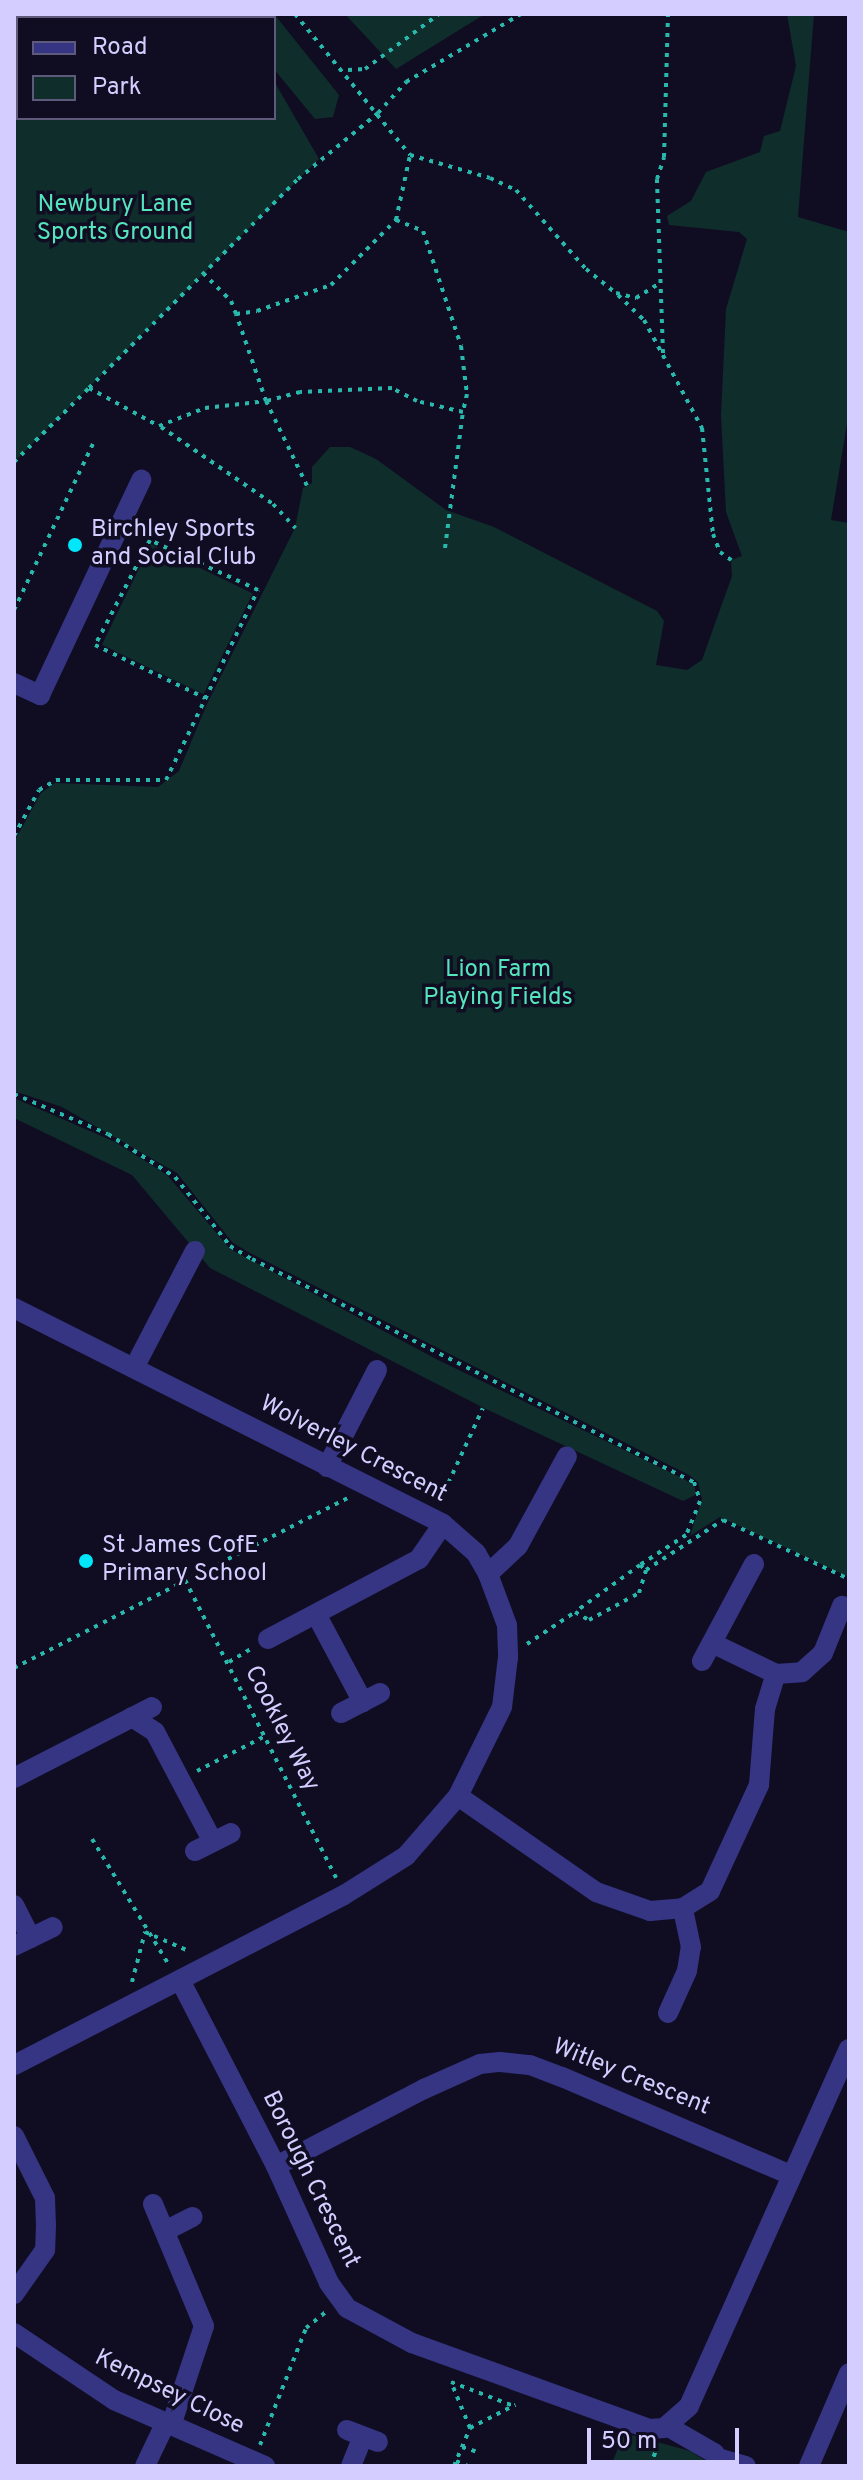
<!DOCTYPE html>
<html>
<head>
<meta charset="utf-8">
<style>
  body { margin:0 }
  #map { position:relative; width:863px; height:2480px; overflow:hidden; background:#100d23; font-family:Overpass,sans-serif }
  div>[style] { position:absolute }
  .green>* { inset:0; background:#0f2d2b; transform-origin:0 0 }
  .path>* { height:4px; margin-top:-2px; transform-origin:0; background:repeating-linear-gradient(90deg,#28b9ac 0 4px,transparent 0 10px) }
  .minor>* { height:20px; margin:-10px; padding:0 10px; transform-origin:10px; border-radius:10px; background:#363584 }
  .dots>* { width:22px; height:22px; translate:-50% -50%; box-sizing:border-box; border:4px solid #100d23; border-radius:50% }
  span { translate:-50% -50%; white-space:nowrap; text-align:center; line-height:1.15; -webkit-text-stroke:7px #100d23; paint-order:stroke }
  .park-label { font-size:24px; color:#55e5bd }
  .poi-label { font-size:24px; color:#d3ceff }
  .left { translate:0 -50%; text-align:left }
  .street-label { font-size:24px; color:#d3ceff }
  .frame { position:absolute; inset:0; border:16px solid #d3ceff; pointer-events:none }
  .legend { position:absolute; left:16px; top:16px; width:260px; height:104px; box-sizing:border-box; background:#100d23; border:2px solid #5e5a7b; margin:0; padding:10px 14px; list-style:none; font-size:24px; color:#d3ceff }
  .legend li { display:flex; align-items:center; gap:16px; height:40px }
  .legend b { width:40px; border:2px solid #5e5a7b }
  .scale { position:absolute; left:587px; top:2428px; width:152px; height:36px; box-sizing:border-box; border:4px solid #d3ceff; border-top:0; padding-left:10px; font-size:24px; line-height:28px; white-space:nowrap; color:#d3ceff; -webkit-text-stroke:6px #100d23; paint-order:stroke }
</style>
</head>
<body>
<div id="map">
  <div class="green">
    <div style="clip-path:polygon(14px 14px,217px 18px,18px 18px,18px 118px,274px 118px,274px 81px,319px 159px,14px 462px)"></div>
    <div style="clip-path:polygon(237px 14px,274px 14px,339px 95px,333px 117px,315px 119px,274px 69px,274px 18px)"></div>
    <div style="clip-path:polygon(345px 14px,485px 14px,396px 69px)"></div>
    <div style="clip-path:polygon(787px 14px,814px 14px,798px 217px,849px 232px,849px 412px,831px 520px,849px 523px,849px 1577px,720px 1517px,690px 1536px,702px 1499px,698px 1482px,689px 1475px,252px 1254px,233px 1243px,177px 1173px,62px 1107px,14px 1091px,14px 842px,41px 793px,55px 783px,158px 787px,179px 771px,207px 704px,295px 528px,303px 488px,312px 483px,312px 467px,330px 447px,350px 447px,376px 459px,446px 510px,494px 527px,657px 611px,664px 621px,656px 665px,687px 670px,702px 660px,732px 576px,731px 560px,742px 556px,726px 512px,721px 415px,726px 309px,747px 239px,739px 232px,669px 225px,667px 216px,691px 201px,706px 172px,760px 152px,764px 136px,780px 131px,796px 66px)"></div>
    <div style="left:151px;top:544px;width:113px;height:112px;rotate:26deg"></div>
    <div style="clip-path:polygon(14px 1098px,115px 1142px,167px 1175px,230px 1249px,438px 1360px,684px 1479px,695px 1487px,695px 1495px,683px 1501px,486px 1409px,210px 1268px,132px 1175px,14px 1118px)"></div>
    <div style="clip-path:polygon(624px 2433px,690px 2451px,714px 2466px,611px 2466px)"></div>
  </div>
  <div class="path">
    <div style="left:295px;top:14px;width:182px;rotate:50.8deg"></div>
    <div style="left:410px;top:155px;width:83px;rotate:16deg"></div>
    <div style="left:490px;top:178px;width:29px;rotate:25deg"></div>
    <div style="left:516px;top:190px;width:106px;rotate:48.5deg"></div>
    <div style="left:586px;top:269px;width:38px;rotate:39deg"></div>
    <div style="left:616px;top:293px;width:21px;rotate:14deg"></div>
    <div style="left:636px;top:298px;width:26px;rotate:-32deg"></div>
    <div style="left:348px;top:70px;width:17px;rotate:-3deg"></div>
    <div style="left:365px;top:69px;width:92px;rotate:-36.6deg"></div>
    <div style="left:396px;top:220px;width:66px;rotate:-77.8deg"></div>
    <div style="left:203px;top:273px;width:40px;rotate:45deg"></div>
    <div style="left:231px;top:301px;width:14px;rotate:69deg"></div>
    <div style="left:236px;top:314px;width:21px;rotate:-8deg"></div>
    <div style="left:257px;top:311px;width:78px;rotate:-19.4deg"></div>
    <div style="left:331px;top:285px;width:92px;rotate:-45deg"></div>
    <div style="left:396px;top:220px;width:29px;rotate:22deg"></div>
    <div style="left:423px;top:231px;width:121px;rotate:71.7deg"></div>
    <div style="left:461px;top:346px;width:48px;rotate:82.9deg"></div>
    <div style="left:467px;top:394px;width:18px;rotate:103deg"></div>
    <div style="left:463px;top:412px;width:47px;rotate:-166.6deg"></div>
    <div style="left:417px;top:401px;width:28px;rotate:-153deg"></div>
    <div style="left:392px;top:388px;width:92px;rotate:177.5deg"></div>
    <div style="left:300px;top:392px;width:35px;rotate:165deg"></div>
    <div style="left:266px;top:401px;width:92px;rotate:-109deg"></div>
    <div style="left:618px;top:295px;width:36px;rotate:44deg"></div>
    <div style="left:644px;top:320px;width:123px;rotate:61.8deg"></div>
    <div style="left:702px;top:428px;width:107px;rotate:84.1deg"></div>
    <div style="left:713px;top:534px;width:19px;rotate:69deg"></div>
    <div style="left:720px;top:552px;width:14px;rotate:36deg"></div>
    <div style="left:663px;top:353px;width:174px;rotate:-92deg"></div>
    <div style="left:657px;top:179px;width:23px;rotate:-72deg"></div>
    <div style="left:664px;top:157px;width:143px;rotate:-88.4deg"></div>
    <div style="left:89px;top:388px;width:296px;rotate:-45deg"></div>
    <div style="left:298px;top:179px;width:104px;rotate:-39.5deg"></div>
    <div style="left:378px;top:113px;width:42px;rotate:-47.9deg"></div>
    <div style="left:406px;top:82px;width:134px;rotate:-30.6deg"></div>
    <div style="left:161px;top:427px;width:136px;rotate:34.5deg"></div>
    <div style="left:273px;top:504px;width:33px;rotate:47deg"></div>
    <div style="left:14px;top:462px;width:105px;rotate:-44.6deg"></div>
    <div style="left:89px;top:388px;width:80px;rotate:28.5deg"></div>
    <div style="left:159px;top:426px;width:49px;rotate:-21.4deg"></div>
    <div style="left:205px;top:408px;width:61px;rotate:-6.5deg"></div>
    <div style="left:266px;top:401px;width:94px;rotate:64.2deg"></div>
    <div style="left:445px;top:548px;width:137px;rotate:-82.5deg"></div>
    <div style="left:14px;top:610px;width:184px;rotate:-64.6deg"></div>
    <div style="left:14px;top:836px;width:52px;rotate:-61.5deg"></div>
    <div style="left:39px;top:790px;width:20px;rotate:-30deg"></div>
    <div style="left:56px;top:780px;width:110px"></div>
    <div style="left:166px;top:780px;width:211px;rotate:-64.2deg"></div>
    <div style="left:258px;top:590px;width:119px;rotate:-155.2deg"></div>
    <div style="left:150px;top:540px;width:119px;rotate:117.6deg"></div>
    <div style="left:95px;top:645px;width:122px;rotate:25.7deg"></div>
    <div style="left:14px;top:1094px;width:102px;rotate:23.1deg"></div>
    <div style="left:108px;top:1134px;width:80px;rotate:32.7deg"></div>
    <div style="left:175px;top:1177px;width:88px;rotate:51.4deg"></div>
    <div style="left:230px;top:1246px;width:26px;rotate:31deg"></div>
    <div style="left:252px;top:1259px;width:495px;rotate:26.8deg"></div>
    <div style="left:694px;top:1482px;width:20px;rotate:72deg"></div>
    <div style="left:700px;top:1501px;width:37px;rotate:112deg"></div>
    <div style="left:686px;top:1535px;width:55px;rotate:146.9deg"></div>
    <div style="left:640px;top:1565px;width:8px;rotate:40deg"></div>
    <div style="left:440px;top:1501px;width:102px;rotate:-65.2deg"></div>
    <div style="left:640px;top:1565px;width:80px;rotate:144.1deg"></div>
    <div style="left:575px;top:1612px;width:16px;rotate:30deg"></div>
    <div style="left:589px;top:1620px;width:57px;rotate:-28.4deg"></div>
    <div style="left:639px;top:1593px;width:24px;rotate:-73deg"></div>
    <div style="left:646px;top:1570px;width:92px;rotate:-33deg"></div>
    <div style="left:723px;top:1520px;width:139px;rotate:25.1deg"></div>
    <div style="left:185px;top:1580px;width:334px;rotate:63.1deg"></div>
    <div style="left:527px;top:1644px;width:58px;rotate:-33.7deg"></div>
    <div style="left:229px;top:1662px;width:27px;rotate:-31deg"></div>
    <div style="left:14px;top:1668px;width:374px;rotate:-27deg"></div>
    <div style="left:197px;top:1771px;width:76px;rotate:-27.2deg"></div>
    <div style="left:92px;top:1839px;width:148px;rotate:58.6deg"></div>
    <div style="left:132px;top:1982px;width:52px;rotate:-75.4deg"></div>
    <div style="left:145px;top:1932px;width:48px;rotate:23.4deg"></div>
    <div style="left:470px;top:2428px;width:50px;rotate:-112.4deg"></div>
    <div style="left:451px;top:2382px;width:67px;rotate:20.9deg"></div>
    <div style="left:470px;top:2428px;width:51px;rotate:-27.1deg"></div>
    <div style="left:260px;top:2445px;width:126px;rotate:-68.5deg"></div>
    <div style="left:306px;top:2328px;width:26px;rotate:-39deg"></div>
    <div style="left:462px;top:2447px;width:16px;rotate:18deg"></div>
    <div style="left:456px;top:2461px;width:13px;rotate:23deg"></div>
    <div style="left:454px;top:2466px;width:41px;rotate:-67.2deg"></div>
    <div style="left:650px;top:2466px;width:19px;rotate:-69deg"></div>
  </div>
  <div class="minor">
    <div style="left:14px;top:683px;width:29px;rotate:25deg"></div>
    <div style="left:40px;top:695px;width:238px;rotate:-64.8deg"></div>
    <div style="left:14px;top:1308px;width:480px;rotate:26.7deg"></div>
    <div style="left:443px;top:1524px;width:44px;rotate:41.3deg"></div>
    <div style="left:476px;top:1553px;width:24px;rotate:60deg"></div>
    <div style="left:488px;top:1574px;width:54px;rotate:69.6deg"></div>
    <div style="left:507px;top:1625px;width:32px;rotate:88deg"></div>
    <div style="left:508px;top:1657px;width:50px;rotate:96.8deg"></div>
    <div style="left:502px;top:1707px;width:99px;rotate:116.3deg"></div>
    <div style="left:458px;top:1796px;width:79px;rotate:130.9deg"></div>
    <div style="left:406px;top:1856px;width:73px;rotate:147.8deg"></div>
    <div style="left:344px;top:1895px;width:371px;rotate:152.7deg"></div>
    <div style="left:134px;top:1368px;width:132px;rotate:-62.5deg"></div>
    <div style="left:327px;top:1467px;width:109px;rotate:-62.7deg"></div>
    <div style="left:488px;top:1574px;width:41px;rotate:-43deg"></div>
    <div style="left:518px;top:1546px;width:102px;rotate:-61.4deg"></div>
    <div style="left:316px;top:1614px;width:100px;rotate:61.9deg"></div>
    <div style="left:268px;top:1639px;width:171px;rotate:-27.9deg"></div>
    <div style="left:419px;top:1559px;width:42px;rotate:-55.6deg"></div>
    <div style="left:712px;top:1643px;width:71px;rotate:25.8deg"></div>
    <div style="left:776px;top:1674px;width:26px;rotate:-4deg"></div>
    <div style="left:802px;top:1672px;width:28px;rotate:-42deg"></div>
    <div style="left:823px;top:1653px;width:51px;rotate:-68deg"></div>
    <div style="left:702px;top:1661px;width:110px;rotate:-61.8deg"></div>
    <div style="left:341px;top:1713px;width:44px;rotate:-27.1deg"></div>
    <div style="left:132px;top:1717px;width:27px;rotate:33deg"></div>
    <div style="left:155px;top:1732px;width:124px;rotate:62.2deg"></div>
    <div style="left:14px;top:1778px;width:155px;rotate:-27.2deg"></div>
    <div style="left:458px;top:1796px;width:168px;rotate:34.8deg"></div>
    <div style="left:596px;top:1892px;width:57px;rotate:19.4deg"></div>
    <div style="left:650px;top:1911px;width:33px;rotate:-5deg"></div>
    <div style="left:683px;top:1908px;width:32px;rotate:-32deg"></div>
    <div style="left:710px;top:1891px;width:117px;rotate:-65.2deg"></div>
    <div style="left:759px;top:1785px;width:76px;rotate:-85.5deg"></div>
    <div style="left:765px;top:1709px;width:37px;rotate:-73deg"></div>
    <div style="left:195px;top:1851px;width:40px;rotate:-26.6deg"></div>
    <div style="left:14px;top:1905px;width:37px;rotate:63deg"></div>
    <div style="left:14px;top:1946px;width:43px;rotate:-26deg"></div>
    <div style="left:180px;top:1980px;width:209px;rotate:62.7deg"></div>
    <div style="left:276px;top:2166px;width:128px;rotate:65.6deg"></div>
    <div style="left:329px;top:2283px;width:31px;rotate:54deg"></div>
    <div style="left:347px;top:2308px;width:74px;rotate:28.3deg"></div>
    <div style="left:412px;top:2343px;width:253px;rotate:19.9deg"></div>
    <div style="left:650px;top:2429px;width:14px;rotate:-4deg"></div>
    <div style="left:664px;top:2428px;width:33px;rotate:-41deg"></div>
    <div style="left:689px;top:2406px;width:391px;rotate:-65.9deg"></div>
    <div style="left:668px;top:2013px;width:46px;rotate:-65.7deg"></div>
    <div style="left:687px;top:1971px;width:24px;rotate:-81deg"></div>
    <div style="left:691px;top:1947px;width:40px;rotate:-102deg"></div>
    <div style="left:14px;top:2136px;width:69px;rotate:63.4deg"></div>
    <div style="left:45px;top:2198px;width:27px;rotate:88deg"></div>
    <div style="left:46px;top:2225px;width:25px;rotate:92deg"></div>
    <div style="left:45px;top:2250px;width:54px;rotate:125.2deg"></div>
    <div style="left:276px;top:2166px;width:167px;rotate:-27.5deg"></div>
    <div style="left:424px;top:2089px;width:61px;rotate:-24.1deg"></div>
    <div style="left:480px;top:2064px;width:20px;rotate:-6deg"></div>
    <div style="left:500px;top:2062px;width:30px;rotate:6deg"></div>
    <div style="left:530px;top:2065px;width:34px;rotate:21deg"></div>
    <div style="left:562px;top:2077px;width:249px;rotate:23.2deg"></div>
    <div style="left:153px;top:2204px;width:132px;rotate:67.3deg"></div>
    <div style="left:204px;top:2326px;width:105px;rotate:108.3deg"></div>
    <div style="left:165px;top:2231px;width:31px;rotate:-27deg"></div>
    <div style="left:14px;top:2333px;width:120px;rotate:33.8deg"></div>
    <div style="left:114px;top:2400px;width:165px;rotate:23.6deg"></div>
    <div style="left:667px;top:2426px;width:54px;rotate:29.9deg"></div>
    <div style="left:714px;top:2453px;width:16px;rotate:52deg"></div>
    <div style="left:347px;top:2430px;width:33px;rotate:21deg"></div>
    <div style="left:718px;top:2458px;width:29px;rotate:16deg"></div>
    <div style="left:145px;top:2466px;width:47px;rotate:-64.5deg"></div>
    <div style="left:351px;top:2466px;width:31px;rotate:-68deg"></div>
    <div style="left:809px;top:2466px;width:101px;rotate:-66.7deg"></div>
  </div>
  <div class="dots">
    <div style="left:75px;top:545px;background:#00e7f9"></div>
    <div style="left:86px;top:1561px;background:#00e7f9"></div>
  </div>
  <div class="park-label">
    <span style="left:115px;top:220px">Newbury Lane<br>Sports Ground</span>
    <span style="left:498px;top:985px">Lion Farm<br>Playing Fields</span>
  </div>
  <div class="poi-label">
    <span class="left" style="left:91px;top:545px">Birchley Sports<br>and Social Club</span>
    <span class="left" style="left:102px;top:1561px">St James CofE<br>Primary School</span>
  </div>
  <div class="street-label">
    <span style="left:353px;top:1450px;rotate:27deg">Wolverley Crescent</span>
    <span style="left:281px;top:1729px;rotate:63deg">Cookley Way</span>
    <span style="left:631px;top:2078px;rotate:22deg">Witley Crescent</span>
    <span style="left:310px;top:2180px;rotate:64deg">Borough Crescent</span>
    <span style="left:169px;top:2393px;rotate:26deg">Kempsey Close</span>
  </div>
  <div class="frame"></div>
  <ul class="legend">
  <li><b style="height:10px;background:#363584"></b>Road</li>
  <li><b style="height:22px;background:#0f2d2b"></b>Park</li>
  </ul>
  <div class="scale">50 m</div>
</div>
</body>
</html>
